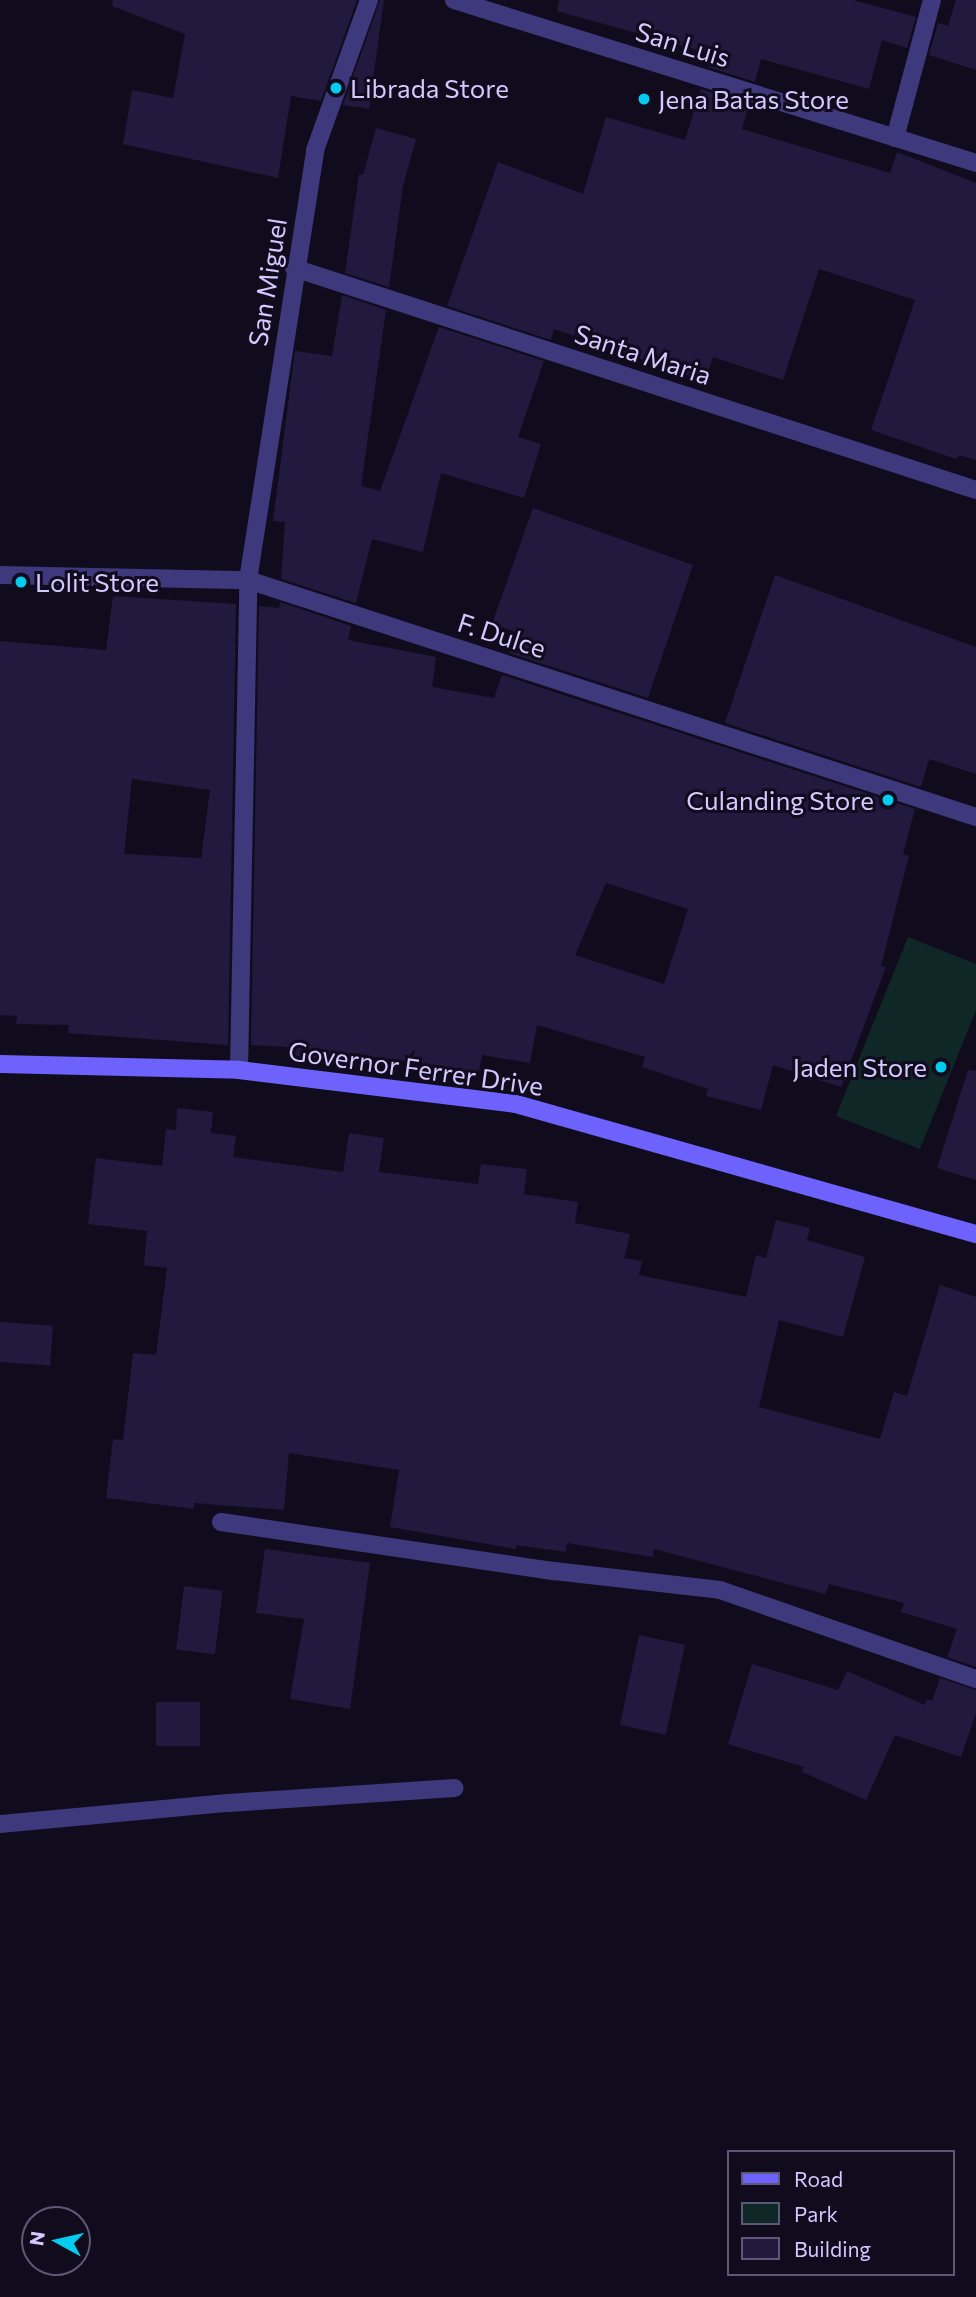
<!DOCTYPE html>
<html>
<head>
<meta charset="utf-8">
<style>
  body { margin:0 }
  #map { position:relative; width:976px; height:2297px; overflow:hidden; background:#100c1d; font-family:Commissioner,sans-serif }
  div>[style] { position:absolute }
  .green>* { inset:0; background:#0f2727 }
  .building>* { inset:0; background:#22193e; transform-origin:0 0 }
  .lane>* { height:18px; margin:-9px; padding:0 9px; transform-origin:9px; border-radius:9px; background:#3e387c }
  .street>* { height:18px; margin:-9px; padding:0 9px; transform-origin:9px; border-radius:9px; background:#3e387c }
  .secondary>* { height:18px; margin:-9px; padding:0 9px; transform-origin:9px; border-radius:9px; background:#6e62fc }
  .dots>* { width:19px; height:19px; translate:-50% -50%; box-sizing:border-box; border:4px solid #100c1d; border-radius:50% }
  span { translate:-50% -50%; white-space:nowrap; text-align:center; line-height:1.15; -webkit-text-stroke:6px #100c1d; paint-order:stroke }
  .street-label { font-size:26px; color:#d2c9fe }
  .poi-label { font-size:26px; color:#d2c9fe }
  .left { translate:0 -50%; text-align:left }
  .right { translate:-100% -50%; text-align:right }
  .legend { position:absolute; left:727px; top:2150px; width:228px; height:126px; box-sizing:border-box; background:#100c1d; border:2px solid #5e5877; margin:0; padding:9px 12px; list-style:none; font-size:21px; color:#d2c9fe }
  .legend li { display:flex; align-items:center; gap:14px; height:35px }
  .legend b { width:35px; border:2px solid #5e5877 }
  .north { position:absolute; left:21px; top:2206px; width:70px; height:70px; box-sizing:border-box; background:#100c1d; border:2px solid #5e5877; border-radius:50%; rotate:278deg; font-size:19px; font-weight:700; line-height:28px; text-align:center; color:#d2c9fe }
  .north::after { content:''; display:block; margin:auto; width:24px; height:32px; background:#04ccef; clip-path:polygon(50% 0,100% 100%,50% 72%,0 100%) }
</style>
</head>
<body>
<div id="map">
  <div class="green">
    <div style="clip-path:polygon(908px 937px,976px 964px,976px 1010px,920px 1149px,836px 1116px)"></div>
  </div>
  <div class="building">
    <div style="clip-path:polygon(113px 0,357px 0,321px 101px,291px 96px,278px 178px,123px 144px,132px 90px,173px 98px,185px 34px,112px 6px)"></div>
    <div style="clip-path:polygon(380px 0,384px 0,369px 109px,343px 105px)"></div>
    <div style="clip-path:polygon(559px 0,853px 0,916px 17px,907px 48px,882px 40px,869px 89px,761px 59px,755px 82px,708px 67px,712px 54px,557px 11px)"></div>
    <div style="clip-path:polygon(956px 0,976px 0,976px 70px,929px 55px,938px 23px,948px 26px)"></div>
    <div style="clip-path:polygon(701px 89px,749px 104px,742px 129px,890px 173px,897px 152px,976px 183px,976px 460px,959px 455px,956px 459px,871px 430px,915px 300px,819px 269px,783px 380px,713px 357px,705px 381px,554px 329px,551px 340px,447px 306px,498px 162px,583px 194px,606px 117px,685px 140px)"></div>
    <div style="clip-path:polygon(376px 128px,416px 139px,403px 186px,389px 287px,345px 273px,359px 174px,363px 175px)"></div>
    <div style="clip-path:polygon(342px 295px,386px 310px,361px 486px,380px 491px,439px 327px,544px 361px,518px 437px,541px 444px,524px 498px,441px 473px,423px 552px,372px 539px,356px 603px,281px 579px,285px 522px,273px 521px,295px 351px,332px 356px)"></div>
    <div style="clip-path:polygon(533px 508px,693px 565px,648px 698px,509px 653px,516px 632px,492px 624px)"></div>
    <div style="clip-path:polygon(775px 575px,976px 647px,976px 774px,929px 759px,921px 787px,725px 723px)"></div>
    <div style="clip-path:polygon(evenodd,113px 596px,236px 604px,228px 1045px,68px 1033px,69px 1025px,16px 1024px,17px 1016px,0 1015px,0 641px,106px 650px,113px 596px,132px 779px,210px 790px,201px 858px,124px 854px,132px 779px)"></div>
    <div style="clip-path:polygon(evenodd,280px 602px,351px 626px,348px 640px,436px 657px,432px 687px,494px 698px,502px 675px,915px 809px,903px 854px,909px 856px,881px 966px,886px 967px,841px 1087px,773px 1065px,761px 1110px,706px 1096px,708px 1089px,642px 1067px,645px 1057px,537px 1025px,530px 1063px,482px 1055px,478px 1077px,416px 1062px,330px 1052px,329px 1060px,288px 1055px,288px 1047px,251px 1045px,259px 606px,279px 608px,280px 602px,606px 883px,688px 909px,664px 984px,575px 955px,606px 883px)"></div>
    <div style="clip-path:polygon(968px 1070px,976px 1071px,976px 1180px,937px 1168px)"></div>
    <div style="clip-path:polygon(177px 1108px,213px 1112px,211px 1133px,236px 1136px,233px 1157px,343px 1172px,349px 1133px,384px 1138px,379px 1172px,478px 1184px,481px 1164px,527px 1169px,524px 1194px,578px 1202px,575px 1223px,630px 1234px,624px 1258px,642px 1261px,639px 1275px,746px 1297px,756px 1255px,766px 1258px,776px 1220px,810px 1228px,807px 1240px,865px 1257px,843px 1337px,779px 1320px,759px 1407px,880px 1439px,894px 1392px,907px 1396px,940px 1285px,976px 1297px,976px 1667px,947px 1657px,957px 1629px,901px 1612px,904px 1603px,829px 1584px,825px 1594px,654px 1549px,653px 1557px,567px 1543px,566px 1552px,516px 1545px,516px 1549px,390px 1527px,399px 1470px,289px 1453px,284px 1510px,194px 1503px,194px 1509px,106px 1498px,113px 1439px,123px 1440px,133px 1353px,156px 1355px,167px 1268px,144px 1265px,147px 1231px,88px 1224px,96px 1158px,162px 1166px,166px 1129px,176px 1130px)"></div>
    <div style="left:0;top:1322px;width:53px;height:40px;rotate:4deg"></div>
    <div style="clip-path:polygon(265px 1549px,370px 1563px,350px 1709px,290px 1699px,304px 1619px,256px 1613px)"></div>
    <div style="left:184px;top:1586px;width:39px;height:64px;rotate:7deg"></div>
    <div style="left:639px;top:1635px;width:47px;height:92px;rotate:12deg"></div>
    <div style="clip-path:polygon(752px 1664px,838px 1690px,847px 1671px,925px 1705px,927px 1699px,932px 1701px,940px 1678px,976px 1690px,976px 1713px,961px 1757px,895px 1735px,866px 1800px,802px 1772px,804px 1767px,728px 1744px)"></div>
    <div style="left:156px;top:1702px;width:44px;height:44px"></div>
  </div>
  <div class="lane">
    <div style="left:239px;top:1070px;width:490px;rotate:-88.9deg"></div>
  </div>
  <div class="street">
    <div style="left:454px;top:0;width:547px;rotate:17.34deg"></div>
    <div style="left:895px;top:138px;width:143px;rotate:-75deg"></div>
    <div style="left:294px;top:268px;width:717px;rotate:18.03deg"></div>
    <div style="left:0;top:575px;width:248px;rotate:1.2deg"></div>
    <div style="left:248px;top:580px;width:766px;rotate:18.03deg"></div>
    <div style="left:248px;top:580px;width:435px;rotate:-81.1deg"></div>
    <div style="left:315px;top:150px;width:159px;rotate:-70.2deg"></div>
    <div style="left:221px;top:1522px;width:337px;rotate:8.4deg"></div>
    <div style="left:554px;top:1571px;width:167px;rotate:6.5deg"></div>
    <div style="left:720px;top:1590px;width:271px;rotate:19.2deg"></div>
    <div style="left:0;top:1824px;width:229px;rotate:-5.3deg"></div>
    <div style="left:228px;top:1803px;width:227px;rotate:-3.8deg"></div>
  </div>
  <div class="secondary">
    <div style="left:0;top:1064px;width:239px;rotate:1.4deg"></div>
    <div style="left:239px;top:1070px;width:279px;rotate:7deg"></div>
    <div style="left:516px;top:1104px;width:478px;rotate:15.8deg"></div>
  </div>
  <div class="dots">
    <div style="left:336px;top:88px;background:#04ccef"></div>
    <div style="left:644px;top:99px;background:#04ccef"></div>
    <div style="left:21px;top:582px;background:#04ccef"></div>
    <div style="left:888px;top:800px;background:#04ccef"></div>
    <div style="left:941px;top:1067px;background:#04ccef"></div>
  </div>
  <div class="street-label">
    <span style="left:683px;top:44px;rotate:17deg">San Luis</span>
    <span style="left:267px;top:282px;rotate:-81deg">San Miguel</span>
    <span style="left:643px;top:354px;rotate:18deg">Santa Maria</span>
    <span style="left:502px;top:635px;rotate:18deg">F. Dulce</span>
    <span style="left:416px;top:1068px;rotate:8deg">Governor Ferrer Drive</span>
  </div>
  <div class="poi-label">
    <span class="left" style="left:350px;top:88px">Librada Store</span>
    <span class="left" style="left:658px;top:99px">Jena Batas Store</span>
    <span class="left" style="left:35px;top:582px">Lolit Store</span>
    <span class="right" style="left:874px;top:800px">Culanding Store</span>
    <span class="right" style="left:927px;top:1067px">Jaden Store</span>
  </div>
  <ul class="legend">
  <li><b style="height:9px;background:#6e62fc"></b>Road</li>
  <li><b style="height:19px;background:#0f2727"></b>Park</li>
  <li><b style="height:19px;background:#22193e"></b>Building</li>
  </ul>
  <div class="north">N</div>
</div>
</body>
</html>
